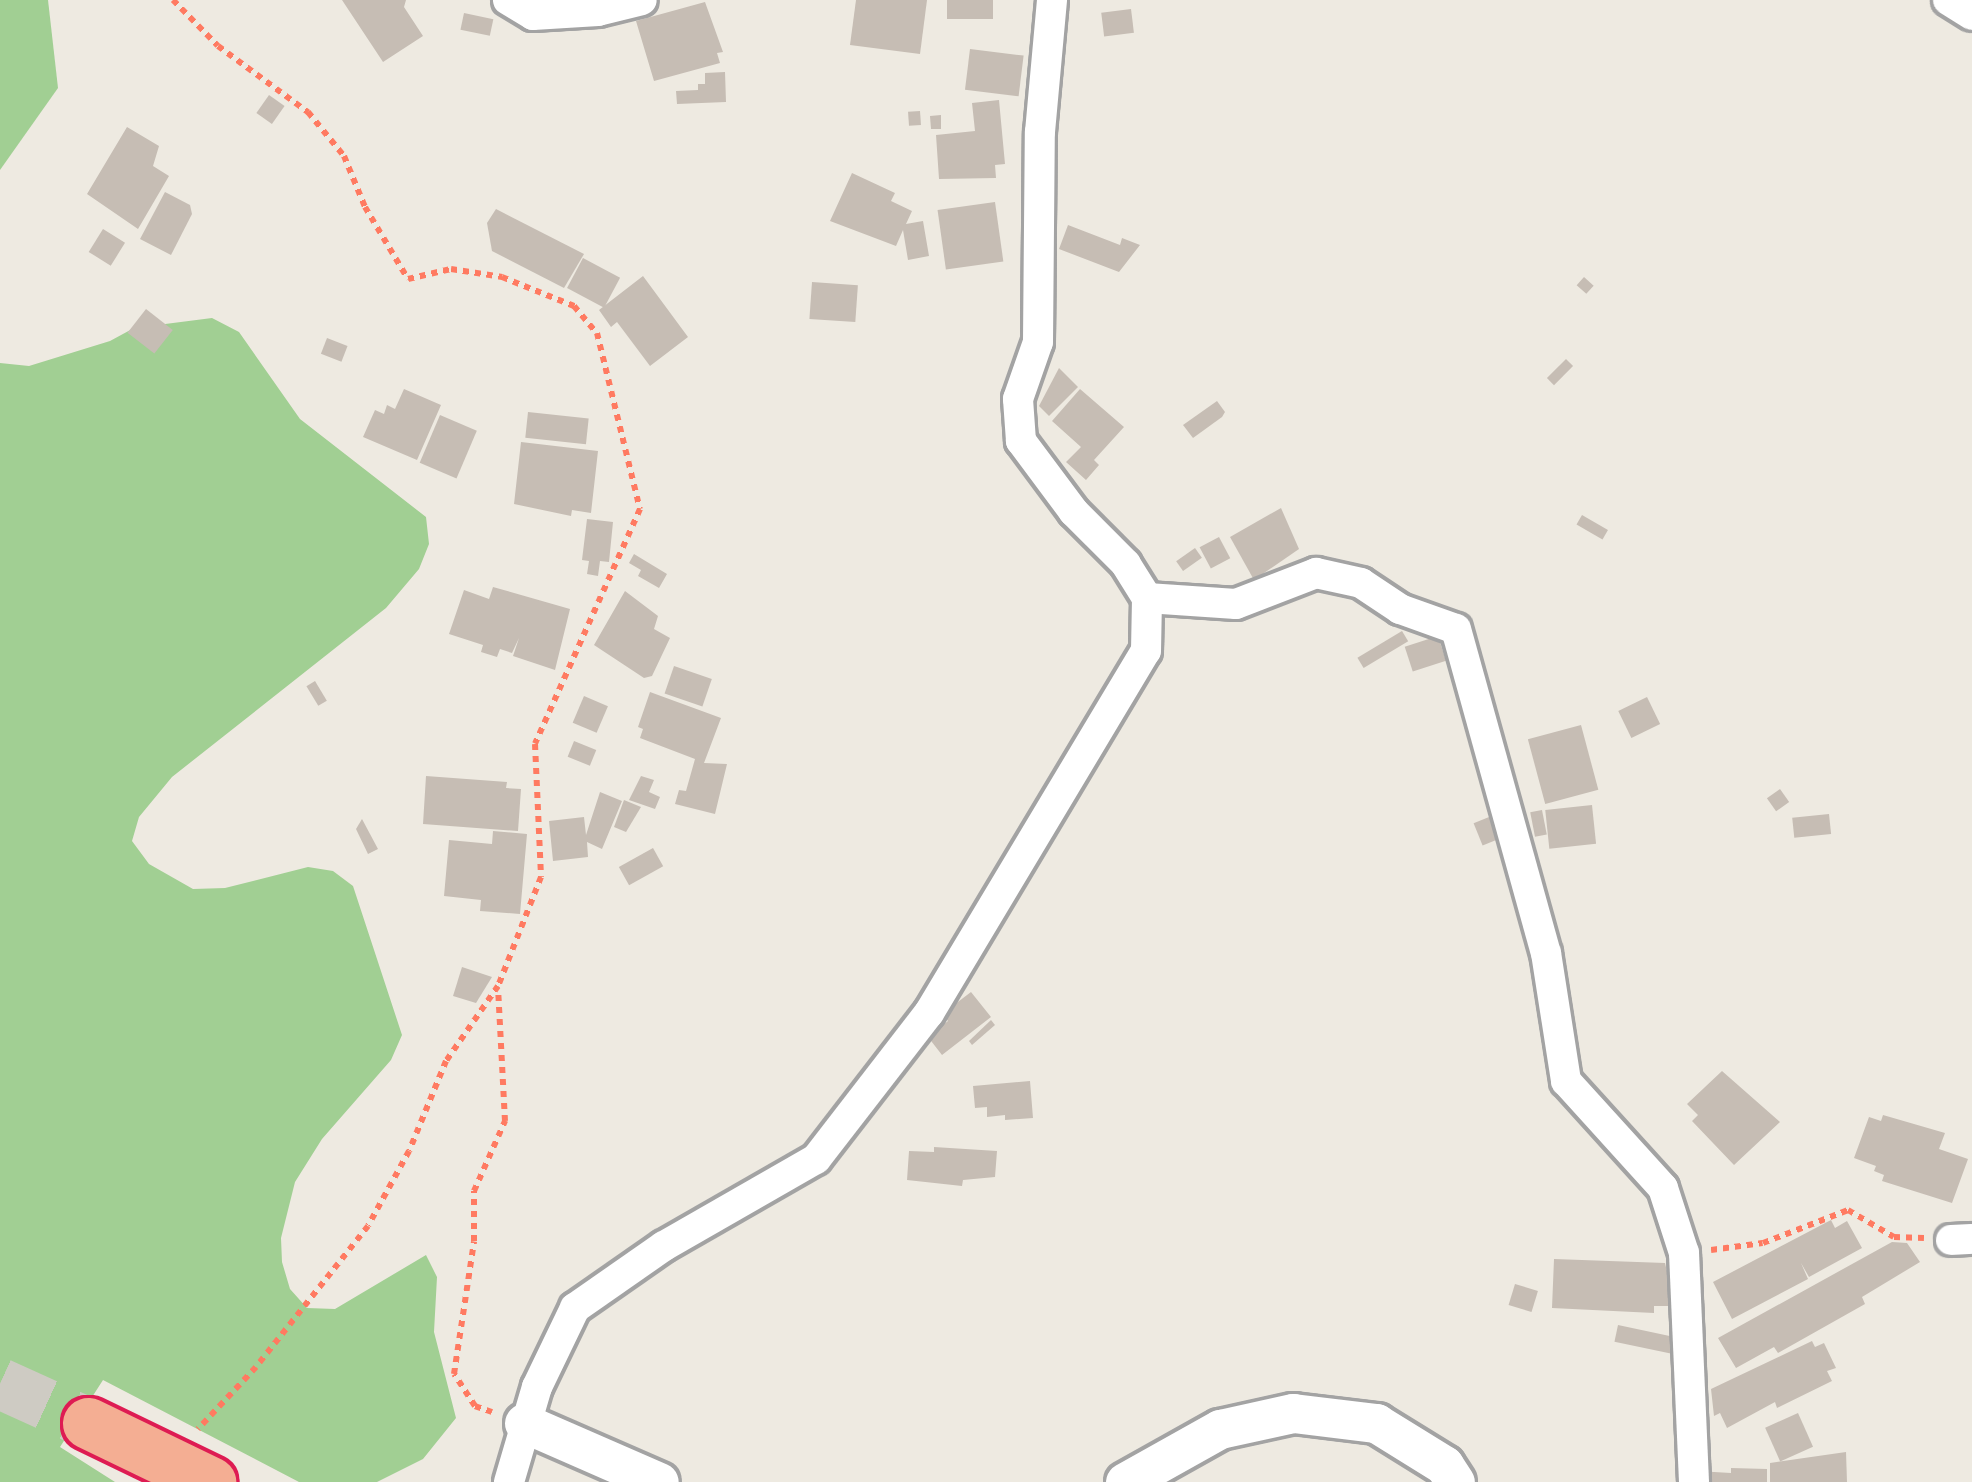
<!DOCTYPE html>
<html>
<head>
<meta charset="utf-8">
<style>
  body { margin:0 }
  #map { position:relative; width:1972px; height:1482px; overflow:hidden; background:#eeeae1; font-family:"DM Sans",sans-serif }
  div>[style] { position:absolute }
  .forest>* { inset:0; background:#a1cf93 }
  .building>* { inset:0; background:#c6bdb4; transform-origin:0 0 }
  .trunk-tunnel>* { height:51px; margin-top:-25.5px; transform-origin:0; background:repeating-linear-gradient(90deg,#cecbc3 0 51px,transparent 0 77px) }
  .path>* { height:6px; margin-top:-3px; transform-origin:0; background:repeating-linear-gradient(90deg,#ff7a61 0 6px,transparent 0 12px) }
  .roads { filter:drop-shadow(3px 0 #a3a3a3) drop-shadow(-3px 0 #a3a3a3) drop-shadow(0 3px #a3a3a3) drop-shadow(0 -3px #a3a3a3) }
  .minor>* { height:30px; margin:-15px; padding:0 15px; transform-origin:15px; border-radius:15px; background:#fff }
  .tertiary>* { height:39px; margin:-19.5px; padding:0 19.5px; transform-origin:19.5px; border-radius:19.5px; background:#fff }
  .bridges { filter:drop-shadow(3px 0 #de1c53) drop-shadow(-3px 0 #de1c53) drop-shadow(0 3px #de1c53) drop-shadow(0 -3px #de1c53) }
  .trunk-bridge>* { height:51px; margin:-25.5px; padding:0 25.5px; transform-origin:25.5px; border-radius:25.5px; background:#f4ae93 }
  span { translate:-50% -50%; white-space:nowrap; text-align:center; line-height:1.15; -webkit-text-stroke:9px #fff; paint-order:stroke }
</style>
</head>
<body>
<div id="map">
  <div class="forest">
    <div style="clip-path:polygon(0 0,48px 0,58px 88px,0 170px)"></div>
    <div style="clip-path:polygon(212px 318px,239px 332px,300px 419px,426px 517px,429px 544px,419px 569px,386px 608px,172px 777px,139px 817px,132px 841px,149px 864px,193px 889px,225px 888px,308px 867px,333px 871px,353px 886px,402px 1035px,391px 1060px,322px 1139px,295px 1182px,281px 1238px,282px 1262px,290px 1289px,307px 1308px,335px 1309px,426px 1255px,437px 1277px,434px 1332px,456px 1418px,423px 1459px,377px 1482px,299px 1482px,103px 1380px,60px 1447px,115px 1482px,0 1482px,0 363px,29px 366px,110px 341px,134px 328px)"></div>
  </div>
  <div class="building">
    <div style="clip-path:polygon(342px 0,406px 0,404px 7px,423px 36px,383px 62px)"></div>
    <div style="clip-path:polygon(856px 0,927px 0,920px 54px,850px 45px)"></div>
    <div style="left:947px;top:0;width:46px;height:19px"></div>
    <div style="clip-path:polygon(705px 2px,723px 52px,717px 53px,720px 63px,654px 81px,636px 21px)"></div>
    <div style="left:1131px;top:9px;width:24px;height:30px;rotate:83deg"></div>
    <div style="left:464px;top:13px;width:30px;height:17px;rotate:12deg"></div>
    <div style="left:970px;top:49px;width:54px;height:41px;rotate:7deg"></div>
    <div style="clip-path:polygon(725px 72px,726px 102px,677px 104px,676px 91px,698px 90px,698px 84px,705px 84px,705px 73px)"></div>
    <div style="left:269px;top:95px;width:19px;height:22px;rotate:35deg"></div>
    <div style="clip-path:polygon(999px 100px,1005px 164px,995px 165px,996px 178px,939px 179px,936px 135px,975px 131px,972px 103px)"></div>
    <div style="left:920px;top:111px;width:14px;height:12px;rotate:86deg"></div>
    <div style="clip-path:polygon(941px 115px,941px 129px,931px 129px,930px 116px)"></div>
    <div style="clip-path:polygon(127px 127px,159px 146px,153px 166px,169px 176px,138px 229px,87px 194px)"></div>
    <div style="clip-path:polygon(852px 173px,895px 193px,891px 201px,912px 211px,906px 224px,923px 221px,929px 256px,908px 260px,903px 230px,896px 246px,830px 221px)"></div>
    <div style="clip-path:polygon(165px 192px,190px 205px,192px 214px,171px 255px,140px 239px)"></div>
    <div style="left:995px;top:202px;width:60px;height:58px;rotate:82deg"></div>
    <div style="clip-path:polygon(496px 209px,584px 254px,564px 288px,492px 251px,487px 223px)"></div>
    <div style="clip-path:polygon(1068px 225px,1120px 245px,1122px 238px,1140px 245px,1119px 272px,1059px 249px)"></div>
    <div style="left:103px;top:229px;width:26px;height:27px;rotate:32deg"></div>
    <div style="left:583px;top:258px;width:42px;height:34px;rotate:28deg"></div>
    <div style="clip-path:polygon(643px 276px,688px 337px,650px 366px,617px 322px,611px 327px,599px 310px)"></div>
    <div style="left:1584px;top:277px;width:13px;height:11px;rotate:42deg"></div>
    <div style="left:812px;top:282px;width:46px;height:37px;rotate:4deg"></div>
    <div style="left:146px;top:309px;width:34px;height:30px;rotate:38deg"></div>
    <div style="left:327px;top:338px;width:22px;height:17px;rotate:21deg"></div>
    <div style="left:1566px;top:359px;width:10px;height:27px;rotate:45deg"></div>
    <div style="clip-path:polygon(1059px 368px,1078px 387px,1049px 416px,1039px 406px)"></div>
    <div style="clip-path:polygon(404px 389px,441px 405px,417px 460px,363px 437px,375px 410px,384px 414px,387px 405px,395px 409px)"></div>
    <div style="clip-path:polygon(1080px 389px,1124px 427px,1094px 460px,1099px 465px,1086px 480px,1066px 462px,1081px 447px,1052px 421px)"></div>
    <div style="clip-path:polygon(1217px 401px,1225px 412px,1222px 417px,1193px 438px,1183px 425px)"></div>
    <div style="left:528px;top:412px;width:61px;height:26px;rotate:6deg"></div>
    <div style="left:440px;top:415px;width:40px;height:52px;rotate:23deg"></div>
    <div style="clip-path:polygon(521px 442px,598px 451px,591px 513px,572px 510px,571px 516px,514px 504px)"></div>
    <div style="clip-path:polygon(1281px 508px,1299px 549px,1254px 580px,1230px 537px)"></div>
    <div style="left:1582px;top:515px;width:30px;height:11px;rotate:30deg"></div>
    <div style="clip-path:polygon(587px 519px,613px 522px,609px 562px,600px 561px,598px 576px,587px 574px,589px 561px,582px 560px)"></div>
    <div style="left:1219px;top:537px;width:24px;height:22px;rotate:62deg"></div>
    <div style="left:1195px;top:548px;width:12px;height:23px;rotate:55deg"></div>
    <div style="clip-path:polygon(634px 554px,667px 574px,659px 588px,638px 576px,641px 570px,629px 563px)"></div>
    <div style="clip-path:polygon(493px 587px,570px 609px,555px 670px,513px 656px,519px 638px,512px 653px,500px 649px,497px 657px,481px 652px,483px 645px,449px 634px,464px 590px,489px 599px)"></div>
    <div style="clip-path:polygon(625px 591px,658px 616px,654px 629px,670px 638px,652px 676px,644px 678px,594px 645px)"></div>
    <div style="left:1402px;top:631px;width:12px;height:52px;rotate:59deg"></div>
    <div style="left:1438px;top:636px;width:26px;height:35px;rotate:72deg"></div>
    <div style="left:674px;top:666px;width:40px;height:29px;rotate:19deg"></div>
    <div style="left:315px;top:681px;width:23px;height:10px;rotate:59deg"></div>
    <div style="clip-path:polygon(650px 692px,721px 718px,704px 763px,727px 764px,715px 814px,675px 804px,679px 790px,686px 791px,695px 759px,640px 738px,643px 729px,638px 727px)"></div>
    <div style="left:584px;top:696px;width:26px;height:29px;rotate:23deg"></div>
    <div style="left:1647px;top:697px;width:30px;height:32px;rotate:64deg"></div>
    <div style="left:1581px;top:725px;width:67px;height:55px;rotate:75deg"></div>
    <div style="left:574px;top:741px;width:24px;height:17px;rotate:22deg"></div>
    <div style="clip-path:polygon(426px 776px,507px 782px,506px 788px,521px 789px,518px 831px,423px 824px)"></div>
    <div style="clip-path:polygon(641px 776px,654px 780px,649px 792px,660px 797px,655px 809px,629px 800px)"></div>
    <div style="left:1780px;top:789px;width:16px;height:16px;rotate:55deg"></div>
    <div style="clip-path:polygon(600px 792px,622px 801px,602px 849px,587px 842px,588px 857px,553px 861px,549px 821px,584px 817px,586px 835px)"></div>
    <div style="clip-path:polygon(624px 800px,641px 807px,626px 832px,614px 827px)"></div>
    <div style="left:1592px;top:805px;width:39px;height:47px;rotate:84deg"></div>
    <div style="left:1542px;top:810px;width:25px;height:12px;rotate:79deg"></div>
    <div style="left:1829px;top:814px;width:20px;height:37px;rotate:84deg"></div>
    <div style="left:1494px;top:815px;width:24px;height:22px;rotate:68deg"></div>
    <div style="clip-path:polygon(362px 819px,378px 849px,368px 854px,356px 829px)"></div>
    <div style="clip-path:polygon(493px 831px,527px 834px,520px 914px,480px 911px,481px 900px,444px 896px,449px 840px,492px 844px)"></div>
    <div style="left:653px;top:848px;width:21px;height:39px;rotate:61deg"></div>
    <div style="clip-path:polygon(462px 967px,492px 977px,476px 1003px,453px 996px)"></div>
    <div style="clip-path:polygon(971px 992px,991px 1017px,942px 1055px,928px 1037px,948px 1021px,942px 1014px)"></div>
    <div style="clip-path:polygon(991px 1020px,995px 1025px,972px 1045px,969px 1041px)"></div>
    <div style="clip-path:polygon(1722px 1071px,1780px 1122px,1734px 1165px,1692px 1121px,1698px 1115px,1687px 1104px)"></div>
    <div style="clip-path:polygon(1030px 1081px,1033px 1118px,1005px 1120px,1005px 1115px,987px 1117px,987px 1107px,975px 1108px,973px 1086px)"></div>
    <div style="clip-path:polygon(1883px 1115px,1945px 1133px,1939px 1149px,1968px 1159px,1952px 1203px,1882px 1181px,1884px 1175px,1874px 1171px,1876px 1166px,1854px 1158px,1869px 1117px,1881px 1121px)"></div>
    <div style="clip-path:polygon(934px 1147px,997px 1151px,995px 1177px,963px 1180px,962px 1186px,907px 1180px,909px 1151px,934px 1152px)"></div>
    <div style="clip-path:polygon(1831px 1220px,1835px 1228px,1847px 1221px,1862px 1248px,1809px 1277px,1801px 1263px,1808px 1279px,1732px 1319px,1713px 1282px)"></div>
    <div style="clip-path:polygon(1892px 1242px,1907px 1243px,1920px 1262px,1862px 1297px,1865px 1304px,1778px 1353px,1774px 1347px,1736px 1368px,1718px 1338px)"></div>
    <div style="clip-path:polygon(1554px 1259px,1665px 1263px,1675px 1306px,1654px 1306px,1654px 1313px,1552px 1308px)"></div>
    <div style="left:1515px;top:1284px;width:24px;height:22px;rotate:17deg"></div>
    <div style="left:1618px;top:1325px;width:66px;height:17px;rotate:12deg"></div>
    <div style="clip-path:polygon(1812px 1341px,1815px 1347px,1824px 1343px,1836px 1368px,1827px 1371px,1832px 1381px,1777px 1408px,1775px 1402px,1727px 1428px,1720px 1413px,1714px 1416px,1711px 1389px)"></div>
    <div style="left:1798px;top:1413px;width:37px;height:36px;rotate:66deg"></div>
    <div style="clip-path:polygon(1846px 1452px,1847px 1482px,1770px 1482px,1770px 1463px)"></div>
    <div style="clip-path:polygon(1731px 1468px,1767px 1469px,1767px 1482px,1697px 1482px,1697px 1471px,1731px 1473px)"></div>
  </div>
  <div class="trunk-tunnel">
    <div style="left:0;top:1383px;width:97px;rotate:24.4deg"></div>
  </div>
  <div class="path">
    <div style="left:173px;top:0;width:64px;rotate:45.6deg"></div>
    <div style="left:218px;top:46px;width:112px;rotate:36.3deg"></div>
    <div style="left:308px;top:112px;width:57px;rotate:50.7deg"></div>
    <div style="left:344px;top:156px;width:55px;rotate:67.6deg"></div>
    <div style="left:365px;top:207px;width:84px;rotate:59.2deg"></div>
    <div style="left:408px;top:279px;width:44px;rotate:-13.1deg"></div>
    <div style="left:451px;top:269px;width:52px;rotate:8.9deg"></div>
    <div style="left:502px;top:277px;width:78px;rotate:21.9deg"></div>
    <div style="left:574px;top:306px;width:35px;rotate:50deg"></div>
    <div style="left:597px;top:333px;width:181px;rotate:76.3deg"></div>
    <div style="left:640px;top:509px;width:257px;rotate:114.1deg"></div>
    <div style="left:535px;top:744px;width:133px;rotate:87.4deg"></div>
    <div style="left:541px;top:877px;width:117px;rotate:111.5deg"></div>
    <div style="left:498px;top:986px;width:91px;rotate:124.7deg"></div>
    <div style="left:446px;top:1061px;width:97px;rotate:112.3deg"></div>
    <div style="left:409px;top:1151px;width:85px;rotate:118.7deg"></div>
    <div style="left:368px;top:1226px;width:180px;rotate:128.5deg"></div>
    <div style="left:256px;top:1367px;width:85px;rotate:133.1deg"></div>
    <div style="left:1711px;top:1250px;width:52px;rotate:-7.7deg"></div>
    <div style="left:1763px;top:1243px;width:91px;rotate:-21.2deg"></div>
    <div style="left:1848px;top:1210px;width:53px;rotate:30.4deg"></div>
    <div style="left:1894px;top:1237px;width:30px;rotate:2deg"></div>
    <div style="left:492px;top:1412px;width:18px;rotate:-161deg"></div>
    <div style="left:475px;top:1406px;width:38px;rotate:-123deg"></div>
    <div style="left:454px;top:1374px;width:134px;rotate:-81.4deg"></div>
    <div style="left:474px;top:1241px;width:50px;rotate:-90deg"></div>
    <div style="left:474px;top:1191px;width:77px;rotate:-66.1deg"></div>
    <div style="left:505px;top:1121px;width:132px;rotate:-93deg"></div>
  </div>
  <div class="roads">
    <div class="minor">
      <div style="left:508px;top:0;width:29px;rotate:31deg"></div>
      <div style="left:533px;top:15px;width:65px;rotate:-3.5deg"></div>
      <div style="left:598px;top:11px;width:45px;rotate:-14deg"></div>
      <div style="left:1948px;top:0;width:28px;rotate:32deg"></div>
      <div style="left:1147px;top:598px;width:89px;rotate:3.9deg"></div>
      <div style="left:1236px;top:604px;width:86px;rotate:-21.2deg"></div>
      <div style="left:1316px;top:573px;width:46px;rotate:12.5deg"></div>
      <div style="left:1361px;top:583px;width:47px;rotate:33.7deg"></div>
      <div style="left:1400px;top:609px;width:59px;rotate:19.7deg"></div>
      <div style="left:1456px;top:629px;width:336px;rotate:74.5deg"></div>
      <div style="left:1546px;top:953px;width:130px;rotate:81.1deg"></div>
      <div style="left:1566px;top:1081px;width:144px;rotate:47.8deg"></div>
      <div style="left:1663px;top:1188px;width:68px;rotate:72.1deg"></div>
      <div style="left:1684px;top:1253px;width:229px;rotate:87.5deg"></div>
      <div style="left:1951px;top:1240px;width:21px;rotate:-3deg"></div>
      <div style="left:509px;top:1482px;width:99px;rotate:-73.6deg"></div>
      <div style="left:537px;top:1387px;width:88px;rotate:-64.3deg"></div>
      <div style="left:575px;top:1308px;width:108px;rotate:-34.9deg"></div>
      <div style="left:664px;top:1246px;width:175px;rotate:-29.8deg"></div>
      <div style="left:816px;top:1159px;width:185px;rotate:-52.3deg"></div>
      <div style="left:929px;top:1013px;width:422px;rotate:-59.1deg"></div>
      <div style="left:1146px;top:651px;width:53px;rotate:-88.9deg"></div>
      <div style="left:1147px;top:598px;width:40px;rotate:-122deg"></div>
      <div style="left:1126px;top:564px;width:74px;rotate:-135deg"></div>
      <div style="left:1074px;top:512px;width:89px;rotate:-126.7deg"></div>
      <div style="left:1021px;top:441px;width:42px;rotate:-94.1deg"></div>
      <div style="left:1018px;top:399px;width:60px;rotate:-70.7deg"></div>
      <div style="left:1038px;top:342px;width:210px;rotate:-89.5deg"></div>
      <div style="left:1040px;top:132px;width:133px;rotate:-84.8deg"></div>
    </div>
    <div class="tertiary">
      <div style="left:524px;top:1423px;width:147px;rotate:23.6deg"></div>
      <div style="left:1125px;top:1482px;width:109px;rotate:-29.2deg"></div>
      <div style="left:1220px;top:1429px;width:75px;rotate:-12.4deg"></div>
      <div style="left:1293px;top:1413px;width:84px;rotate:6.9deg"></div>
      <div style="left:1376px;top:1423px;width:80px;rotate:31.7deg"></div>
      <div style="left:1444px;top:1465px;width:20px;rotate:57deg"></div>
    </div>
  </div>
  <div class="bridges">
    <div class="trunk-bridge">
      <div style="left:88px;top:1423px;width:136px;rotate:25.8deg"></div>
    </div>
  </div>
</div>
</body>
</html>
